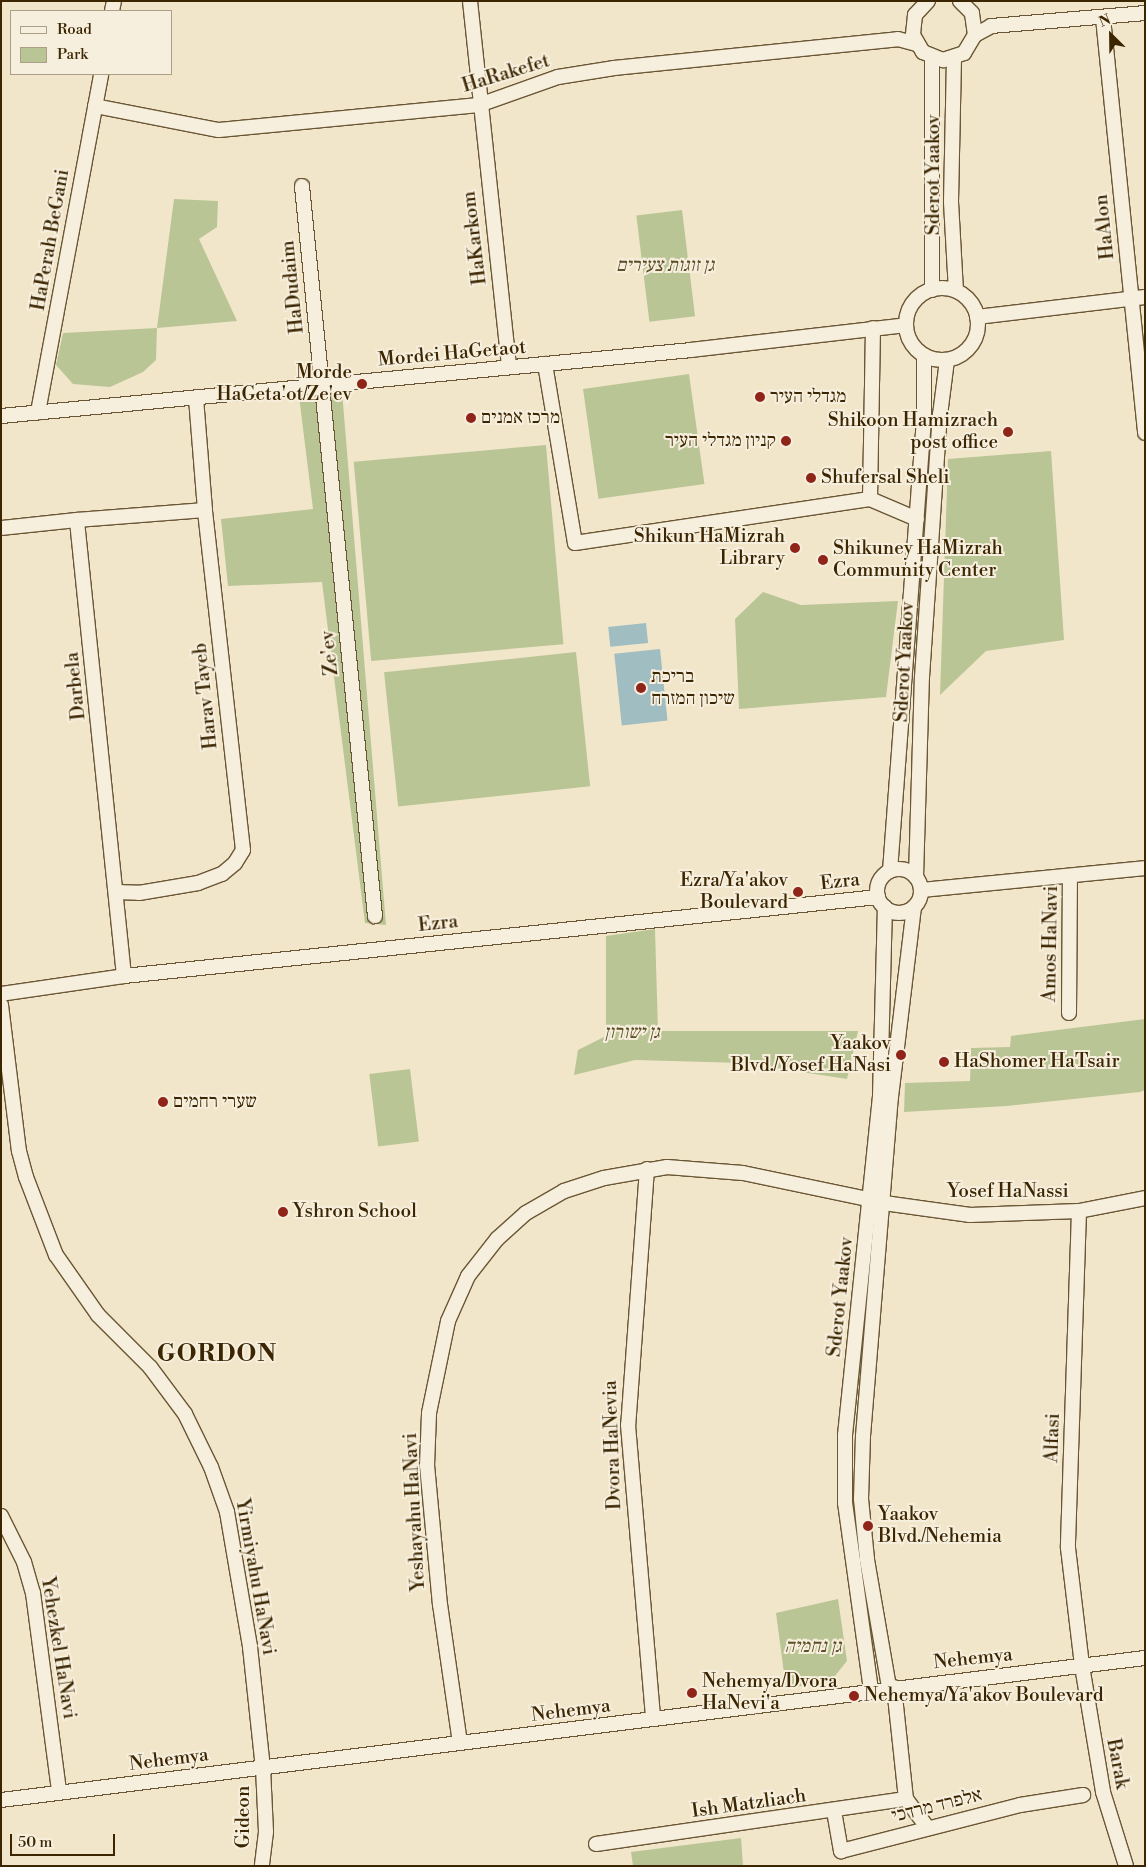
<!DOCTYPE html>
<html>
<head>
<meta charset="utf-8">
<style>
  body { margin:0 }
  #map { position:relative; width:1146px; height:1867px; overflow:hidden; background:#f2e6ca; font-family:"Libre Bodoni","Frank Ruhl Libre",serif }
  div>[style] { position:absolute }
  .green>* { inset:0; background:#bac596; transform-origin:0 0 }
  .water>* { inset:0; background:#a0bdc2; transform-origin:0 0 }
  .roads { filter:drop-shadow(1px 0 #6a5634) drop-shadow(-1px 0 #6a5634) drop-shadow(0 1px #6a5634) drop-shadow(0 -1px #6a5634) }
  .minor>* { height:14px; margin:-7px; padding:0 7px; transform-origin:7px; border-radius:7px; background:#f7efdd }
  .minor>.ring { margin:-7px; padding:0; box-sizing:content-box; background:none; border:14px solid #f7efdd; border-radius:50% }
  .dots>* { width:14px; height:14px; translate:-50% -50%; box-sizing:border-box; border:2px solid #f7efdd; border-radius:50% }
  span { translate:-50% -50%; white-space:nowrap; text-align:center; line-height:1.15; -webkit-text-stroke:4px #f7efdd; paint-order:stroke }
  .street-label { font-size:19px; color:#3c2602 }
  .park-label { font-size:19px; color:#5c4e27; font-style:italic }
  .poi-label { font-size:19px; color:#3c2602 }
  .right { translate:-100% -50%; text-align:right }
  .left { translate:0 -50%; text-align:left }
  .district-label { font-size:24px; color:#3c2602; font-weight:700; letter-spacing:1px }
  .frame { position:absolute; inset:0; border:2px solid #3c2602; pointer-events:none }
  .legend { position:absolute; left:10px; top:10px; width:162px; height:65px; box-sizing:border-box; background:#f7efdd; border:1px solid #ac9f85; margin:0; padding:6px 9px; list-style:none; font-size:15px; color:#3c2602 }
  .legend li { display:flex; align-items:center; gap:10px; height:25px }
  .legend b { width:25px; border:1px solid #ac9f85 }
  .north { position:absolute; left:1086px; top:10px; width:50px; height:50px; -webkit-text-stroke:4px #f7efdd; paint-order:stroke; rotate:337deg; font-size:14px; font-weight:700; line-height:20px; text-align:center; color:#3c2602 }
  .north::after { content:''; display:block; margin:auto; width:18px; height:22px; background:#3c2602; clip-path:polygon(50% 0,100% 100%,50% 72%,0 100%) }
  .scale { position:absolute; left:10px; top:1834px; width:105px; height:22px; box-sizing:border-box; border:2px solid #3c2602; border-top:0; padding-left:6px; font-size:15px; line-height:18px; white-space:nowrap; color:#3c2602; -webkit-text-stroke:4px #f7efdd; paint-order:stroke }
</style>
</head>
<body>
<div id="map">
  <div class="green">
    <div style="clip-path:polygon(174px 199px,218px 201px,217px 227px,199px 239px,237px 321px,157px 328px,156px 360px,143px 372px,110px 387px,73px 384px,56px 365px,63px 333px,157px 328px)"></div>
    <div style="left:682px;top:210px;width:107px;height:46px;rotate:83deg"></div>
    <div style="left:689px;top:374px;width:111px;height:107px;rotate:82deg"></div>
    <div style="clip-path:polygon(342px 391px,386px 925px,365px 923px,322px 582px,228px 586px,221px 519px,313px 509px,299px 396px)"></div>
    <div style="left:546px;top:445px;width:200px;height:193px;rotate:85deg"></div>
    <div style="clip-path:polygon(1051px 451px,1064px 640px,986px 651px,940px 695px,948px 459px)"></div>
    <div style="clip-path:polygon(763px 592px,801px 605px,898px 601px,886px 697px,739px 709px,735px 619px)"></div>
    <div style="left:576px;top:652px;width:135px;height:193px;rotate:84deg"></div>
    <div style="clip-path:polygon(655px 929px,658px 1031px,858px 1031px,847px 1079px,742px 1063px,635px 1060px,574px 1075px,578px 1050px,606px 1036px,606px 936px)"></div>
    <div style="clip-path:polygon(1145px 1019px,1145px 1090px,1140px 1092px,1007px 1106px,904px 1112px,905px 1083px,970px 1081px,971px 1048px,1010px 1047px,1011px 1036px)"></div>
    <div style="left:410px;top:1069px;width:73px;height:41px;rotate:83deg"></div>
    <div style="clip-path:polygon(838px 1599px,847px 1661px,830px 1682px,786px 1688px,776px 1613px)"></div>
    <div style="clip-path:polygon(741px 1838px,743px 1866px,633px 1866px,631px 1852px)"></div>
  </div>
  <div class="water">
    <div style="left:646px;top:623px;width:20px;height:38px;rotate:84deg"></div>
    <div style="left:660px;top:649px;width:72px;height:46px;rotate:84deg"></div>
  </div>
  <div class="roads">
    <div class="minor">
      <div style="left:470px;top:1px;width:368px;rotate:83.9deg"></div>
      <div style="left:928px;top:1px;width:19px;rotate:133deg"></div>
      <div style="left:915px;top:15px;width:20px;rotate:96deg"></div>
      <div style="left:913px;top:35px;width:20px;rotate:60deg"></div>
      <div style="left:923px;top:52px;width:22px;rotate:22deg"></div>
      <div style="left:943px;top:60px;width:22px;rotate:-18deg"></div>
      <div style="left:964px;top:53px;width:21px;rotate:-59deg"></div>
      <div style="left:975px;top:35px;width:22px;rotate:-98deg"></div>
      <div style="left:972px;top:13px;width:17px;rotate:-135deg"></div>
      <div style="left:112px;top:11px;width:10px;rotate:-79deg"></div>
      <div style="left:1103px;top:18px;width:417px;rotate:84.2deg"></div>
      <div style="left:975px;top:35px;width:18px;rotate:-29deg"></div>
      <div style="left:991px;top:26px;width:155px;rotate:-4.8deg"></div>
      <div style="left:932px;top:57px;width:233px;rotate:90deg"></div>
      <div style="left:954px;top:58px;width:144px;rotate:91.2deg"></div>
      <div style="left:951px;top:202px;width:89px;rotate:86.8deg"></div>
      <div style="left:95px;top:106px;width:126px;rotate:11deg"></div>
      <div style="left:219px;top:130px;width:261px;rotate:-5.5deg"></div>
      <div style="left:479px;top:105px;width:84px;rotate:-19.5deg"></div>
      <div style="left:558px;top:77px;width:57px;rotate:-9.1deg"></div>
      <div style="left:614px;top:68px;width:285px;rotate:-5.8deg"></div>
      <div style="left:898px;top:39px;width:20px;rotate:15deg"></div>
      <div style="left:302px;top:186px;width:734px;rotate:84.29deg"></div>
      <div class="ring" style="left:906px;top:288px;width:58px;height:58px"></div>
      <div style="left:977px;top:317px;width:169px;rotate:-6.8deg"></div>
      <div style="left:545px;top:364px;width:181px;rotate:80.5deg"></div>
      <div style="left:575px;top:543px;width:298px;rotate:-8.5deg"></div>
      <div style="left:870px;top:499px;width:51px;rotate:23.1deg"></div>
      <div style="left:38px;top:412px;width:344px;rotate:-79.4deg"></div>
      <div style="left:1px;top:416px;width:693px;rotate:-5.46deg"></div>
      <div style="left:691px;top:350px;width:216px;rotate:-6.6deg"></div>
      <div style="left:870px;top:499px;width:171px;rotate:-89deg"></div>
      <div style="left:1px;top:528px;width:76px;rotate:-6deg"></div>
      <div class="ring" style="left:877px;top:869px;width:30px;height:30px"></div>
      <div style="left:890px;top:871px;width:452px;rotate:-85.7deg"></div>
      <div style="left:924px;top:420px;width:64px;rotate:-90deg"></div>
      <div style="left:916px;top:877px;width:200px;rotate:-88.3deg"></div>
      <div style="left:922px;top:677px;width:263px;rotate:-86.1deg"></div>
      <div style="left:940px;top:415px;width:55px;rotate:-82.7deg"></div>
      <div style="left:921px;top:890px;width:225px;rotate:-5.6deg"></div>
      <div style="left:116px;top:892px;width:23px;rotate:2deg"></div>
      <div style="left:139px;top:893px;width:60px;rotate:-9.6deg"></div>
      <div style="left:198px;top:883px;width:26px;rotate:-21deg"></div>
      <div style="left:222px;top:874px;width:17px;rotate:-40deg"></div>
      <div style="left:235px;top:863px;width:15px;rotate:-58deg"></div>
      <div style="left:243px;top:850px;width:342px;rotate:-96.4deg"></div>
      <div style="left:205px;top:510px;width:112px;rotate:-94.6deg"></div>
      <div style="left:124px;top:976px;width:458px;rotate:-95.9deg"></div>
      <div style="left:77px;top:520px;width:128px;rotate:-4.5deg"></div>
      <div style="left:1px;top:994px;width:124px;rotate:-8.3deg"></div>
      <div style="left:124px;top:976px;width:758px;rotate:-5.98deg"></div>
      <div style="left:1px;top:1005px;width:147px;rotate:83deg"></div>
      <div style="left:19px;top:1151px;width:27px;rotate:75deg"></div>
      <div style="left:26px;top:1177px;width:84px;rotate:69deg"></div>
      <div style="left:56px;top:1255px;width:73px;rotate:55deg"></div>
      <div style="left:98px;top:1315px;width:74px;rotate:45deg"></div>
      <div style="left:150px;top:1367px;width:59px;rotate:53.3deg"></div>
      <div style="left:185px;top:1414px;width:59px;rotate:63.9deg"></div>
      <div style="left:211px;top:1467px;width:48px;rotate:70.4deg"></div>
      <div style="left:227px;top:1512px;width:137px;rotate:80.3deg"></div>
      <div style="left:250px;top:1647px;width:122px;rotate:83.9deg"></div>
      <div style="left:263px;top:1768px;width:64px;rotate:87.3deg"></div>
      <div style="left:266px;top:1832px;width:34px;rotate:97deg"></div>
      <div style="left:1069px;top:1013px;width:137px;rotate:-89.6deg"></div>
      <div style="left:647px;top:1169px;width:257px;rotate:94.2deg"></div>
      <div style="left:628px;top:1425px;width:295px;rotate:85.1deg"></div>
      <div style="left:1079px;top:1211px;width:337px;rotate:91.9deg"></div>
      <div style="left:1068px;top:1548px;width:119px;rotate:83.2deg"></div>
      <div style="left:1082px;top:1666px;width:128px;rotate:80.5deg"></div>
      <div style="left:1103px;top:1792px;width:77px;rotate:72.7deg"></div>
      <div style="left:1px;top:1516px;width:51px;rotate:63.4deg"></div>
      <div style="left:24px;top:1562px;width:32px;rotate:74deg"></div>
      <div style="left:33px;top:1593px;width:200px;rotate:82.5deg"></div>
      <div style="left:889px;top:1687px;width:130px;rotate:-99.8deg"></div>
      <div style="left:867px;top:1559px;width:60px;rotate:-95.7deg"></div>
      <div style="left:861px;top:1499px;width:63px;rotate:-88.2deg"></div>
      <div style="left:863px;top:1436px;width:340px;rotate:-85.3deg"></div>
      <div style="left:891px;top:1097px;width:191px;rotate:-83.1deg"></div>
      <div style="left:894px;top:1687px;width:113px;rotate:83.9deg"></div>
      <div style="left:906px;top:1799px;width:35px;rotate:53deg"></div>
      <div style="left:871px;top:1690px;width:189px;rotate:-97.9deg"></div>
      <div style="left:845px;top:1503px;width:68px;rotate:-90deg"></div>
      <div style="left:845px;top:1435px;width:341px;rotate:-84.1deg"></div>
      <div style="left:880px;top:1096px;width:189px;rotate:-88.5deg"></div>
      <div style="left:460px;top:1743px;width:139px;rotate:-98.2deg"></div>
      <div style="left:440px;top:1605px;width:140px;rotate:-95.3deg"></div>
      <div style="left:427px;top:1466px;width:53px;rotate:-87.8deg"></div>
      <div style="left:429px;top:1413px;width:94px;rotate:-78.3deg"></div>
      <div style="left:448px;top:1321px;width:49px;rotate:-66deg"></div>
      <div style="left:468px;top:1276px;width:47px;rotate:-51.9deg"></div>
      <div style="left:497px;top:1239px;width:39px;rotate:-42deg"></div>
      <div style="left:526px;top:1213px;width:44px;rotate:-30.1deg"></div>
      <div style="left:564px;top:1191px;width:42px;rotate:-18deg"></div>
      <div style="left:604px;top:1178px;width:64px;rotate:-9.9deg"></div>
      <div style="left:667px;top:1167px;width:76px;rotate:4.5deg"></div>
      <div style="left:743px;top:1173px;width:151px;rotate:11.8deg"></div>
      <div style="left:891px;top:1204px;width:80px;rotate:7.9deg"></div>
      <div style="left:970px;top:1215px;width:109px;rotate:-2.1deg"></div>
      <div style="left:1079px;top:1211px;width:67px;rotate:-11.1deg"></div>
      <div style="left:1px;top:1800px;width:1153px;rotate:-7.08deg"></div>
      <div style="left:834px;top:1811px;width:41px;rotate:80.1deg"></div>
      <div style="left:841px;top:1851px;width:185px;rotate:-14.4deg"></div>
      <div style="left:1020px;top:1805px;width:64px;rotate:-9deg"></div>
      <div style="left:596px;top:1844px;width:313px;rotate:-8.3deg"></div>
    </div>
  </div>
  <div class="dots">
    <div style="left:362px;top:384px;background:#8f2418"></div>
    <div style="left:760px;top:397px;background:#8f2418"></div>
    <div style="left:471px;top:418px;background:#8f2418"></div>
    <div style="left:1008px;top:432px;background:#8f2418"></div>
    <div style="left:786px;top:441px;background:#8f2418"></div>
    <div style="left:811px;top:478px;background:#8f2418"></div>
    <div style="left:795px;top:548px;background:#8f2418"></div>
    <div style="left:823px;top:560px;background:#8f2418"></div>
    <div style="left:641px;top:688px;background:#8f2418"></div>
    <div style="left:798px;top:892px;background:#8f2418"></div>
    <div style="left:901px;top:1055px;background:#8f2418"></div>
    <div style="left:944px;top:1062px;background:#8f2418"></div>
    <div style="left:163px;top:1102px;background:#8f2418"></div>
    <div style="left:283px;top:1212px;background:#8f2418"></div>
    <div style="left:868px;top:1526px;background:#8f2418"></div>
    <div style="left:692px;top:1693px;background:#8f2418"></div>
    <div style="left:854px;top:1696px;background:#8f2418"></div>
  </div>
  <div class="street-label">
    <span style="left:506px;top:74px;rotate:-17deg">HaRakefet</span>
    <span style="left:934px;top:175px;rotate:-90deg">Sderot Yaakov</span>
    <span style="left:1105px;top:227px;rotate:-96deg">HaAlon</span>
    <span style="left:475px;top:238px;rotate:-97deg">HaKarkom</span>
    <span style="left:51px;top:240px;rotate:-80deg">HaPerah BeGani</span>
    <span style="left:293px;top:287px;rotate:-96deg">HaDudaim</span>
    <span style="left:452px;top:354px;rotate:-5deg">Mordei HaGetaot</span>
    <span style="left:330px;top:653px;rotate:-96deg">Ze'ev</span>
    <span style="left:905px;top:662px;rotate:-87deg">Sderot Yaakov</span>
    <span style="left:76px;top:686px;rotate:-96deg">Darbela</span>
    <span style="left:206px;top:696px;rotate:-96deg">Harav Tayeb</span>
    <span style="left:840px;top:882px;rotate:-6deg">Ezra</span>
    <span style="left:438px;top:924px;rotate:-6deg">Ezra</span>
    <span style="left:1051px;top:944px;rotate:-89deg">Amos HaNavi</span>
    <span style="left:1008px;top:1192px">Yosef HaNassi</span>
    <span style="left:841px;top:1297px;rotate:-84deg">Sderot Yaakov</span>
    <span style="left:1053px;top:1438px;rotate:-88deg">Alfasi</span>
    <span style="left:613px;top:1445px;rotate:-92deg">Dvora HaNevia</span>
    <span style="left:415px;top:1512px;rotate:-93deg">Yeshayahu HaNavi</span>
    <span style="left:255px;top:1577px;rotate:80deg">Yirmiyahu HaNavi</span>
    <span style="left:58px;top:1648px;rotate:81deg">Yehezkel HaNavi</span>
    <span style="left:973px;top:1659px;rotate:-6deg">Nehemya</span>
    <span style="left:571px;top:1711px;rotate:-7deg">Nehemya</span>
    <span style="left:169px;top:1760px;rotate:-7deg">Nehemya</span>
    <span style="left:1117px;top:1764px;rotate:79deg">Barak</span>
    <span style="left:749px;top:1804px;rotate:-8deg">Ish Matzliach</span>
    <span style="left:937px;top:1806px;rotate:-14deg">אלפרד מרדכי</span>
    <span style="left:244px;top:1817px;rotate:-90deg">Gideon</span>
  </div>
  <div class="park-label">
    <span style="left:665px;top:266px">גן זוגות צעירים</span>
    <span style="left:632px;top:1033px">גן ישורון</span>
    <span style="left:813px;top:1647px">גן נחמיה</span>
  </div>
  <div class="poi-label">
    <span class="right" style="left:352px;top:384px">Morde<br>HaGeta'ot/Ze'ev</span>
    <span class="left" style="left:770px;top:397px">מגדלי העיר</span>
    <span class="left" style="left:481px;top:418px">מרכז אמנים</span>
    <span class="right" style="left:998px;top:432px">Shikoon Hamizrach<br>post office</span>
    <span class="right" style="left:776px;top:441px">קניון מגדלי העיר</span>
    <span class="left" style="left:821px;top:478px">Shufersal Sheli</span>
    <span class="right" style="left:785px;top:548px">Shikun HaMizrah<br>Library</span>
    <span class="left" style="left:833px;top:560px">Shikuney HaMizrah<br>Community Center</span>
    <span class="left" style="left:651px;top:688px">בריכת<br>שיכון המזרח</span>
    <span class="right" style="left:788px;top:892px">Ezra/Ya'akov<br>Boulevard</span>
    <span class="right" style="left:891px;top:1055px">Yaakov<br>Blvd./Yosef HaNasi</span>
    <span class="left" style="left:954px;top:1062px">HaShomer HaTsair</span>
    <span class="left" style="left:173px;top:1102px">שערי רחמים</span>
    <span class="left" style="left:293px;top:1212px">Yshron School</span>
    <span class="left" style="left:878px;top:1526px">Yaakov<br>Blvd./Nehemia</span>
    <span class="left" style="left:702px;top:1693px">Nehemya/Dvora<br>HaNevi'a</span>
    <span class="left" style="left:864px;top:1696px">Nehemya/Ya'akov Boulevard</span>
  </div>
  <div class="district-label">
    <span style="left:217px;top:1355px">GORDON</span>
  </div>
  <div class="frame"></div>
  <ul class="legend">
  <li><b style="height:6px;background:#f7efdd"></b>Road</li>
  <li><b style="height:14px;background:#bac596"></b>Park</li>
  </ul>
  <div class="north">N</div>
  <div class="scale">50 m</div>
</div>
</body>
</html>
